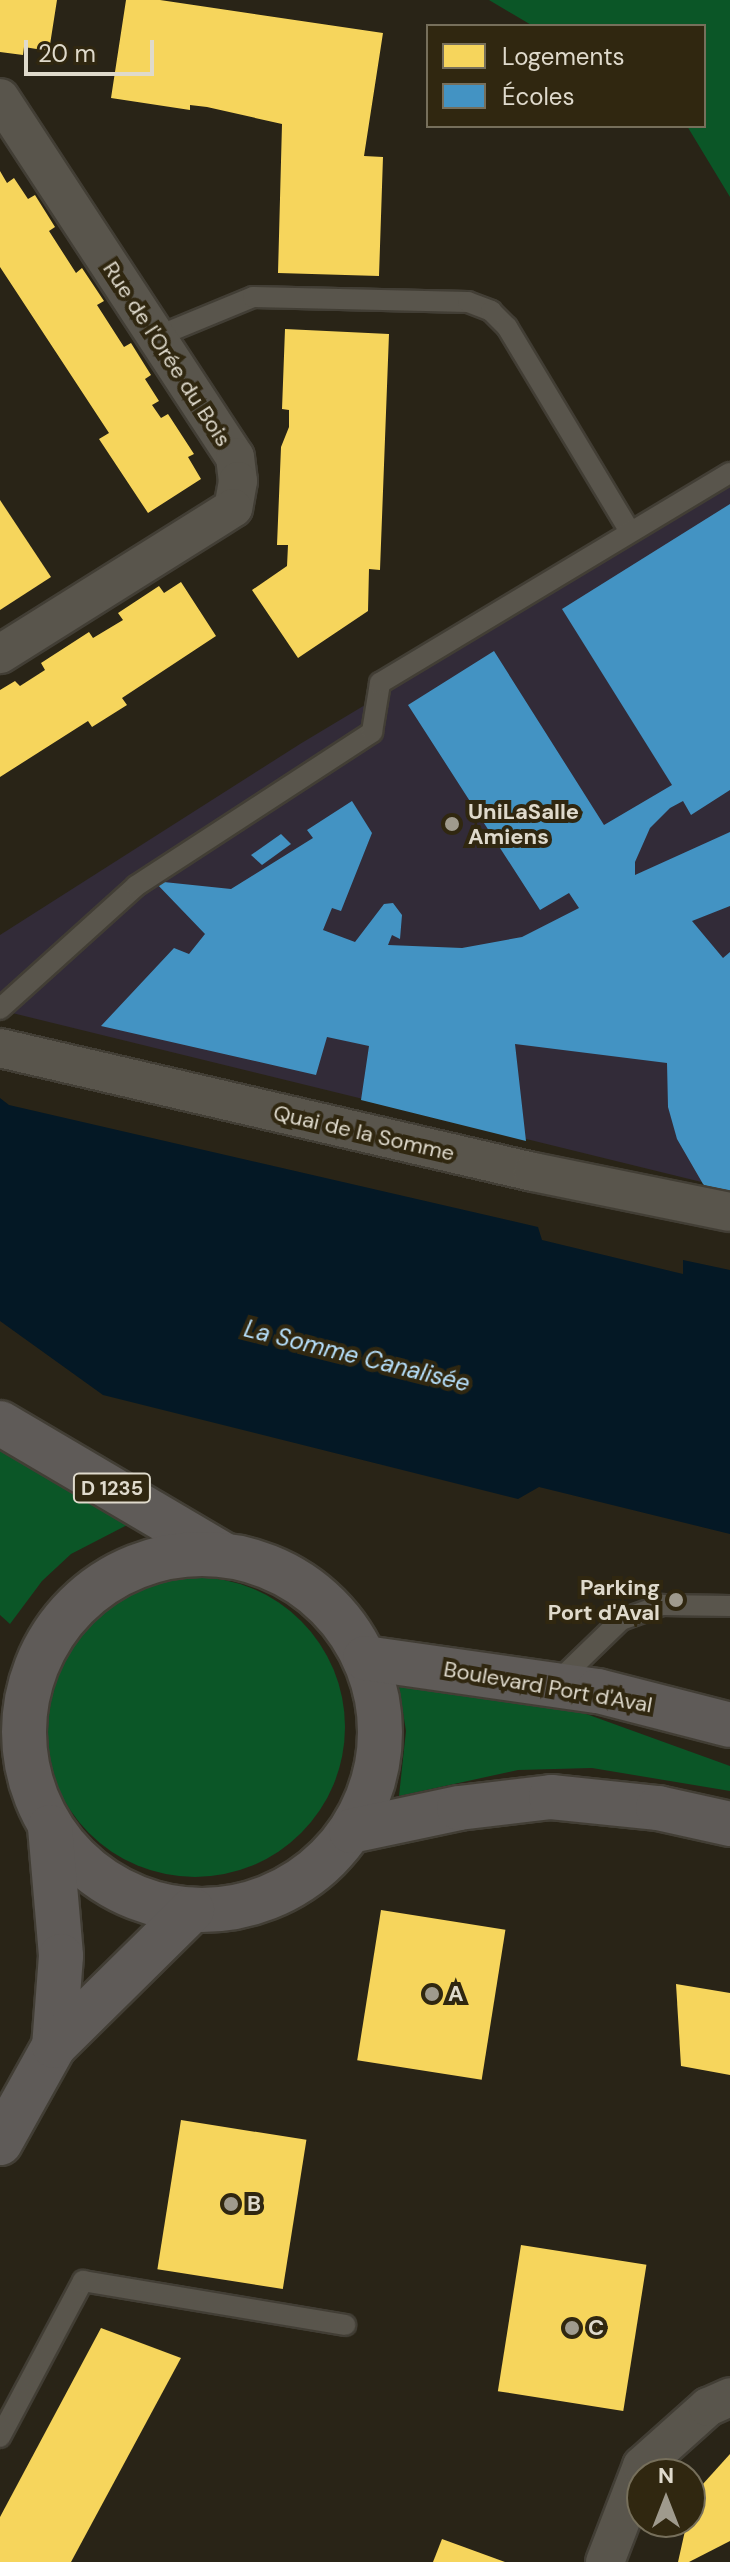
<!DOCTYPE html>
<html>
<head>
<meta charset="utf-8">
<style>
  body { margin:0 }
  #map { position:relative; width:730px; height:2562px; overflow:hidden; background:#292417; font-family:"DM Sans",sans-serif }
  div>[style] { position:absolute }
  .education>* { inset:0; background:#322b38 }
  .green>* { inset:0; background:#0b5627 }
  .round { border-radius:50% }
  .water>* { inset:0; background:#041825 }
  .homes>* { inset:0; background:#f6d55c; transform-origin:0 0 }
  .schools>* { inset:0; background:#4393c3 }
  .roads { filter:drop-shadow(2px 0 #423e35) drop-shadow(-2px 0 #423e35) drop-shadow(0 2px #423e35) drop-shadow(0 -2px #423e35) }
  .lane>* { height:20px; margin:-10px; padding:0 10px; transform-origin:10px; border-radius:10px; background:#59554c }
  .street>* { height:38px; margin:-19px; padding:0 19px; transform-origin:19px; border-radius:19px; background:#59554c }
  .primary>* { height:44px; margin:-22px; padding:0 22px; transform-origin:22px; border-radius:22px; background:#5f5b58 }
  .primary>.ring { margin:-22px; padding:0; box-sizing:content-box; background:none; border:44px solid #5f5b58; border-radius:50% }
  .dots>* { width:22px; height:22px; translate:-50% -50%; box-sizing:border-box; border:4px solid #302710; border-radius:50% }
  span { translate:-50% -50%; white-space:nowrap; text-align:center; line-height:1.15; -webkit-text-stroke:8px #302710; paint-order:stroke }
  .shield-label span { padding:2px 6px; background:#302710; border:2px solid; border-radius:6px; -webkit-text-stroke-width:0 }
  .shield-label { font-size:20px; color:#dfdacc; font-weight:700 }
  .street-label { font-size:22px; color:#dfdacc }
  .poi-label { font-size:22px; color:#dfdacc; font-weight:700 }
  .left { translate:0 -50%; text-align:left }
  .right { translate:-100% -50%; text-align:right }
  .water-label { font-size:24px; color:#b6dffb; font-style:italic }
  .legend { position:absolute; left:426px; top:24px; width:280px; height:104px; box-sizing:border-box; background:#302710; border:2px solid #766f5b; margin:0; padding:10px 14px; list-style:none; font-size:24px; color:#dfdacc }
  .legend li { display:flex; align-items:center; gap:16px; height:40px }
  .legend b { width:40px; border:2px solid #766f5b }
  .north { position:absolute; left:626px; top:2458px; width:80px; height:80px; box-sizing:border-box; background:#302710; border:2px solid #766f5b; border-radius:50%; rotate:0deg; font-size:22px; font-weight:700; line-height:32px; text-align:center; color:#dfdacc }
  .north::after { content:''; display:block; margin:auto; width:28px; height:36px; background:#9f9a8d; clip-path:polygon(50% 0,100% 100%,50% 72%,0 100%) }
  .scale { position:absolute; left:24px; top:40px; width:130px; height:36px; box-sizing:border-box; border:4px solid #dfdacc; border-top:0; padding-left:10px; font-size:24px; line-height:28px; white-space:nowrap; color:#dfdacc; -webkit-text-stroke:6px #302710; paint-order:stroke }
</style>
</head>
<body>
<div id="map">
  <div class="education">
    <div style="clip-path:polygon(730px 486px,730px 1189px,0 1010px,0 935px,300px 744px)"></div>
  </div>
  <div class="green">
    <div style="clip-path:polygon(489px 0,730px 0,730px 197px,687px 126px,704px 126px,704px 26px,533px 26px)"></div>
    <div style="clip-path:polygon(0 1446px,131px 1523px,71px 1554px,42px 1581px,10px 1624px,0 1615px)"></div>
    <div class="round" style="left:45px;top:1577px;width:300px;height:300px"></div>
    <div style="clip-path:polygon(399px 1687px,513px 1697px,578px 1711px,730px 1766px,730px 1791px,592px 1768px,518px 1770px,399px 1796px,406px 1731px)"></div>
  </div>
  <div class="water">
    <div style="clip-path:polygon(0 1098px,9px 1105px,538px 1227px,542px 1240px,683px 1274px,683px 1260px,730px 1270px,730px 1534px,539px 1487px,518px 1499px,103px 1395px,0 1321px)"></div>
  </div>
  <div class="homes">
    <div style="clip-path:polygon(0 0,57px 0,49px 51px,24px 47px,23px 55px,0 52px)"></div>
    <div style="clip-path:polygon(126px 0,160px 0,383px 33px,364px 156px,383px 157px,379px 276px,278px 273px,282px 124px,207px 107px,190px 105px,190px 110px,111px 98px)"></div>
    <div style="clip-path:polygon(0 171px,7px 183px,14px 178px,28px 199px,35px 195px,55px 227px,49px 231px,76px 273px,82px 268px,104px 301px,97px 305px,124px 347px,131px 343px,151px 375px,145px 379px,159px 401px,152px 405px,161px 418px,168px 414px,194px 454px,188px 457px,201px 479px,148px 513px,99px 439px,109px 433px,0 267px)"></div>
    <div style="clip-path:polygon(285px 329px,389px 334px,380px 570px,369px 569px,368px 611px,298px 658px,252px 590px,287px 566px,288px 545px,277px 545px,281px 447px,289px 427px,289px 410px,282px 409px)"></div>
    <div style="clip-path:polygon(0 500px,51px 577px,0 610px)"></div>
    <div style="clip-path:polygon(181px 582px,216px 636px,122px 698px,127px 705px,92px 727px,88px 721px,0 777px,0 690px,15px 681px,20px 686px,45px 670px,41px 663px,89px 632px,93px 638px,123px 620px,118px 613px,159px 586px,164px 593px)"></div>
    <div style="left:381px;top:1910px;width:126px;height:152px;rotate:9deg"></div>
    <div style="clip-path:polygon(676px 1984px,730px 1993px,730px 2075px,681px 2066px)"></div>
    <div style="left:181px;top:2120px;width:127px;height:151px;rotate:9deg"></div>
    <div style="left:521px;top:2245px;width:127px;height:148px;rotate:9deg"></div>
    <div style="clip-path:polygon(101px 2328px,181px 2358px,71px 2562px,0 2562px,0 2517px)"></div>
    <div style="clip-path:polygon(730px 2454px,730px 2541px,689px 2562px,678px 2562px,693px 2495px)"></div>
    <div style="clip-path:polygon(442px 2539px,505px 2562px,433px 2562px)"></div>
  </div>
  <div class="schools">
    <div style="clip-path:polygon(730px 504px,730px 790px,691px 815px,683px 801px,670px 808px,650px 828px,635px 862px,635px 875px,730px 832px,730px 906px,692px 921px,723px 958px,730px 952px,730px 1211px,703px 1184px,677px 1139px,668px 1107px,667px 1063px,515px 1044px,526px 1141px,361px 1100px,369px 1046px,327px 1037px,316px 1075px,101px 1026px,174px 948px,189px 954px,205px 934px,154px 881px,231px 889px,313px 838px,307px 830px,352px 801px,372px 833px,341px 911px,332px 908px,323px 930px,355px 942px,384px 904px,393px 903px,402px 915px,400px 939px,392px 935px,388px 945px,462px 948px,522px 937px,579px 908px,569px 893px,540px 910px,408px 705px,494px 651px,604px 825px,672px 785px,562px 609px)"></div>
    <div style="clip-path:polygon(281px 834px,291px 844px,262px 865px,251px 855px)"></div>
  </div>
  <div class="roads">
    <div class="lane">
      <div style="left:156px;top:337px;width:105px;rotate:-22.4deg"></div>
      <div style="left:253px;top:297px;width:215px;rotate:1.3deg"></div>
      <div style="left:468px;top:302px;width:25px;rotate:21deg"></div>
      <div style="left:491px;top:311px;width:23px;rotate:45deg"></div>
      <div style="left:507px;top:327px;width:239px;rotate:59deg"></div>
      <div style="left:0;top:1009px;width:183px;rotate:-42.1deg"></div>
      <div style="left:136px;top:886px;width:282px;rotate:-33.1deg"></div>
      <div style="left:372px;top:732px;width:50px;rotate:-80.7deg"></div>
      <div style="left:380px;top:683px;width:408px;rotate:-31deg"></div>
      <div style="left:555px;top:1684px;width:92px;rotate:-44.1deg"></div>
      <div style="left:621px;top:1620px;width:44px;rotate:-20.1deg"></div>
      <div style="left:662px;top:1605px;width:68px;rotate:0.8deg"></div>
      <div style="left:0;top:2437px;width:177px;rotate:-62deg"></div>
      <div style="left:83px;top:2281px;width:266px;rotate:9.5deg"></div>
    </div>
    <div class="street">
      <div style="left:0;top:98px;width:429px;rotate:56.8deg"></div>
      <div style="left:235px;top:457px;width:24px;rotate:83deg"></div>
      <div style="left:238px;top:481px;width:27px;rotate:100deg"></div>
      <div style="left:233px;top:508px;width:275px;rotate:147.9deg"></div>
      <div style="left:0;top:1048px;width:547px;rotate:13.1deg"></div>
      <div style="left:533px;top:1172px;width:200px;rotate:11.5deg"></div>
      <div style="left:605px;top:2562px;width:103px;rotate:-68.9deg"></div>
      <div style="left:642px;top:2466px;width:89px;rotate:-41.8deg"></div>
      <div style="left:708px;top:2407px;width:24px;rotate:-24deg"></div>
    </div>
    <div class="primary">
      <div style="left:0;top:1423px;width:258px;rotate:30.5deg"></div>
      <div class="ring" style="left:24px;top:1554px;width:312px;height:312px"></div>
      <div style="left:365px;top:1658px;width:235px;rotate:8.1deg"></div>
      <div style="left:598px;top:1691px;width:136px;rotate:14.4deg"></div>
      <div style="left:50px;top:1827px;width:129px;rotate:85.1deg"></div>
      <div style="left:61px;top:1956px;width:90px;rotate:94.4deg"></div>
      <div style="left:351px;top:1831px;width:110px;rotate:-12deg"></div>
      <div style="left:459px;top:1808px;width:93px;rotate:-6.8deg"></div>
      <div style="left:551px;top:1797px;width:108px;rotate:5.9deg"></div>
      <div style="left:658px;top:1808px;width:74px;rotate:12.5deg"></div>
      <div style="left:0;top:2143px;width:111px;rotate:-60.9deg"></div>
      <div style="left:54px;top:2046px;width:194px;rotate:-44.6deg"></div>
    </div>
  </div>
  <div class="dots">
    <div style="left:452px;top:824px;background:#9f9a8d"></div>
    <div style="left:676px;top:1600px;background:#9f9a8d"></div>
    <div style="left:432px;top:1994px;background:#9f9a8d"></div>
    <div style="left:231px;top:2204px;background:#9f9a8d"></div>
    <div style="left:572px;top:2328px;background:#9f9a8d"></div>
  </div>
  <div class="shield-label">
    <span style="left:112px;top:1488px">D 1235</span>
  </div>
  <div class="street-label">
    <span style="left:167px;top:354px;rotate:57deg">Rue de l'Orée du Bois</span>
    <span style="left:364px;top:1133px;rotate:13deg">Quai de la Somme</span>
    <span style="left:548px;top:1687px;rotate:10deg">Boulevard Port d'Aval</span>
  </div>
  <div class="poi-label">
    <span class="left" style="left:468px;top:824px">UniLaSalle<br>Amiens</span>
    <span class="right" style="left:660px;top:1600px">Parking<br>Port d'Aval</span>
    <span class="left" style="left:448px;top:1994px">A</span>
    <span class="left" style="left:247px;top:2204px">B</span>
    <span class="left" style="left:588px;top:2328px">C</span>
  </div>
  <div class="water-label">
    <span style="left:357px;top:1356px;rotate:14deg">La Somme Canalisée</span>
  </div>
  <ul class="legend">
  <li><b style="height:22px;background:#f6d55c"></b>Logements</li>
  <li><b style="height:22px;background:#4393c3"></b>Écoles</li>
  </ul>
  <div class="north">N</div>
  <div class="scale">20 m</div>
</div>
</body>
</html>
